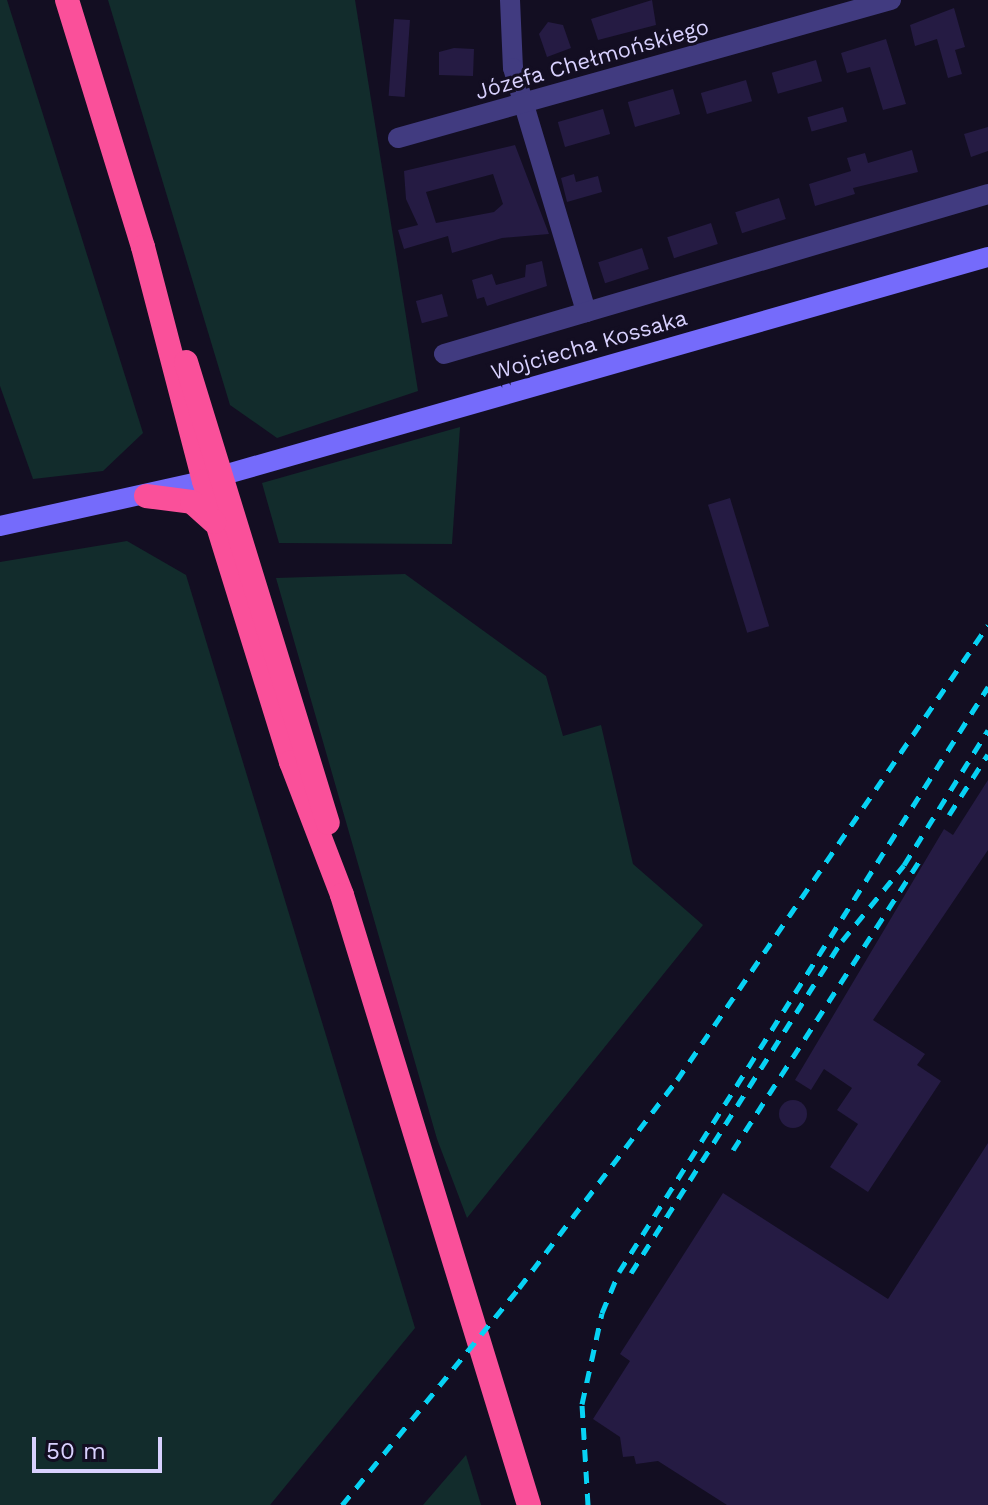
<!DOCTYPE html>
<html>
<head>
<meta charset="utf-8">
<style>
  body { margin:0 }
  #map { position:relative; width:988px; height:1505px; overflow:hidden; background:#130e22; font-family:"Work Sans",sans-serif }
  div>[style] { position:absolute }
  .green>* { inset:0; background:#122c2c }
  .building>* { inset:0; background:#251b43; transform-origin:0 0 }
  .round { border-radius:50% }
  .street>* { height:20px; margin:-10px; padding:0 10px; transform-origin:10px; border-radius:10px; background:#413b80 }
  .secondary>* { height:20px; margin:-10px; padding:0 10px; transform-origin:10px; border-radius:10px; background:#756bfb }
  .highway>* { height:24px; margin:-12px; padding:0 12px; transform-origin:12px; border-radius:12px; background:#fa509a }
  .rail>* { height:5px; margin-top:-2.5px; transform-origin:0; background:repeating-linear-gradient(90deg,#07d2f4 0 12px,transparent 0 22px) }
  span { translate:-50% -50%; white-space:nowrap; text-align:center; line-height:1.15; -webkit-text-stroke:6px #130e22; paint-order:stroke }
  .street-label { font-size:22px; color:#d8d1fe }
  .scale { position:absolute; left:32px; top:1437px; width:130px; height:36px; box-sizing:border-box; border:4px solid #d8d1fe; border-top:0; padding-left:10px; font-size:24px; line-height:28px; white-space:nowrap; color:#d8d1fe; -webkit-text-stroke:6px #130e22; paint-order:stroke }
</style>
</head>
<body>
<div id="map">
  <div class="green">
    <div style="clip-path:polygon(0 0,7px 0,143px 433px,103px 471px,33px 479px,0 386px)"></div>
    <div style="clip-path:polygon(108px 0,355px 0,418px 391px,277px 438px,230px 405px)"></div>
    <div style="clip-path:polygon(460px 427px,452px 544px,279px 543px,262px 483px)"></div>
    <div style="clip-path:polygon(127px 541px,186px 575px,415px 1328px,270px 1505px,0 1505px,0 562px)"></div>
    <div style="clip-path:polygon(405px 574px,546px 676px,563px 736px,601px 725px,633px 864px,703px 925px,467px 1218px,437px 1139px,276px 578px)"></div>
    <div style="clip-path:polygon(466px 1455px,481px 1505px,423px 1505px)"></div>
  </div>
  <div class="building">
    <div style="clip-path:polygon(652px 0,656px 25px,598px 40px,591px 19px)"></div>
    <div style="clip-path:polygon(954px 8px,965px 47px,955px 50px,962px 74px,948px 78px,937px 39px,915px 46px,910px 25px)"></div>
    <div style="left:394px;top:19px;width:16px;height:77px;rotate:4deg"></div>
    <div style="clip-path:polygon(548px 22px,563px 25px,571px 48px,547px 57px,539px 34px)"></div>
    <div style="clip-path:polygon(886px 39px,906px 104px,883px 110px,870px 67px,847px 73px,841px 53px)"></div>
    <div style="clip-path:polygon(454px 48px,474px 49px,473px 76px,439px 75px,439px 52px)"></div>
    <div style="left:816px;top:60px;width:22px;height:46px;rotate:74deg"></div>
    <div style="left:746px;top:80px;width:22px;height:47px;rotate:74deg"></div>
    <div style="left:673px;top:89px;width:26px;height:47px;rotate:74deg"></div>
    <div style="left:843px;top:107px;width:15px;height:37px;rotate:74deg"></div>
    <div style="left:603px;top:109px;width:26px;height:47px;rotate:74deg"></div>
    <div style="clip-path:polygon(988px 127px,988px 151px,971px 157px,964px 134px)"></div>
    <div style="clip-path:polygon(evenodd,515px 145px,549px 234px,502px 238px,452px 253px,448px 236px,404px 249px,398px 230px,418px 225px,406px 199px,404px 171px,515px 145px,493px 174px,503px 204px,494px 212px,436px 223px,426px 192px,493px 174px)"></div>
    <div style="clip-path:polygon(912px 150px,918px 172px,853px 188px,855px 194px,815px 206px,809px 184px,851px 171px,847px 158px,865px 153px,868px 163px)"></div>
    <div style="clip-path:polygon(574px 174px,576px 182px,598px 176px,602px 192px,567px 202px,561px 178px)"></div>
    <div style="left:779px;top:198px;width:22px;height:46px;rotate:72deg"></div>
    <div style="left:711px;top:223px;width:22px;height:46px;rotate:72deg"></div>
    <div style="left:642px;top:248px;width:22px;height:46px;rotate:72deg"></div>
    <div style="clip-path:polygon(542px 261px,547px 286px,487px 306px,484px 297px,477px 299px,472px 280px,492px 274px,496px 285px,525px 277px,526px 265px)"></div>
    <div style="left:442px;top:294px;width:23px;height:27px;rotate:75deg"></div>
    <div style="left:730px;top:498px;width:134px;height:23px;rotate:73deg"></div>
    <div style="clip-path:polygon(988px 780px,988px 850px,873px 1020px,925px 1054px,917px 1065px,941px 1081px,868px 1192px,830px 1167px,858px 1124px,837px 1110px,852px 1088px,824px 1069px,811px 1090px,795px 1080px,944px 829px,953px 835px)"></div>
    <div class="round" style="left:779px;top:1100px;width:28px;height:28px"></div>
    <div style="clip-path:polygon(988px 1143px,988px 1505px,727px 1505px,658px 1461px,636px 1464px,634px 1456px,623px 1457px,620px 1437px,593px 1419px,630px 1361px,620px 1354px,723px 1193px,888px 1299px)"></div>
  </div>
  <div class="street">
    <div style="left:510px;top:0;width:68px;rotate:87.5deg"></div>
    <div style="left:513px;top:68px;width:255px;rotate:73.3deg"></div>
    <div style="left:398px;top:138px;width:512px;rotate:-15.64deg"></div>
    <div style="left:444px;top:354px;width:567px;rotate:-16.39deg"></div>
  </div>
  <div class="secondary">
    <div style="left:0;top:526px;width:204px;rotate:-12.5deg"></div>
    <div style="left:199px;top:482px;width:820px;rotate:-15.92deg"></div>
  </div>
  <div class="highway">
    <div style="left:67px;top:0;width:258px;rotate:72.9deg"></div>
    <div style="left:143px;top:247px;width:242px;rotate:75.4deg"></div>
    <div style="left:204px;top:481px;width:294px;rotate:72.8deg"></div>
    <div style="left:291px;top:762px;width:142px;rotate:69deg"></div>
    <div style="left:342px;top:895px;width:638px;rotate:72.96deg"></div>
    <div style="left:186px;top:362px;width:482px;rotate:72.9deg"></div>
    <div style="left:146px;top:496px;width:46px;rotate:7.4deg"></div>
    <div style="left:192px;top:502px;width:30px;rotate:42deg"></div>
  </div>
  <div class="rail">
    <div style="left:949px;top:815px;width:72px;rotate:-57.4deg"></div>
    <div style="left:733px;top:1150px;width:347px;rotate:-57.2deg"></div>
    <div style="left:631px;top:1273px;width:393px;rotate:-57.6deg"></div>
    <div style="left:842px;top:941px;width:98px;rotate:-50.8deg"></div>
    <div style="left:904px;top:865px;width:159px;rotate:-58.1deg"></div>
    <div style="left:342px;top:1505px;width:280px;rotate:-50.8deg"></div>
    <div style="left:519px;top:1288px;width:261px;rotate:-52.8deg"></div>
    <div style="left:677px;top:1080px;width:551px;rotate:-55.65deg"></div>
    <div style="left:588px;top:1505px;width:101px;rotate:-93.4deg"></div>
    <div style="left:582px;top:1404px;width:93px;rotate:-77.6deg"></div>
    <div style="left:602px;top:1313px;width:44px;rotate:-67.5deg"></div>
    <div style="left:619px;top:1272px;width:692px;rotate:-57.76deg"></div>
  </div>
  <div class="street-label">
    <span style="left:592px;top:59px;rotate:-16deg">Józefa Chełmońskiego</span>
    <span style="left:589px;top:345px;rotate:-16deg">Wojciecha Kossaka</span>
  </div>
  <div class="scale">50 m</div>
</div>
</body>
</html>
